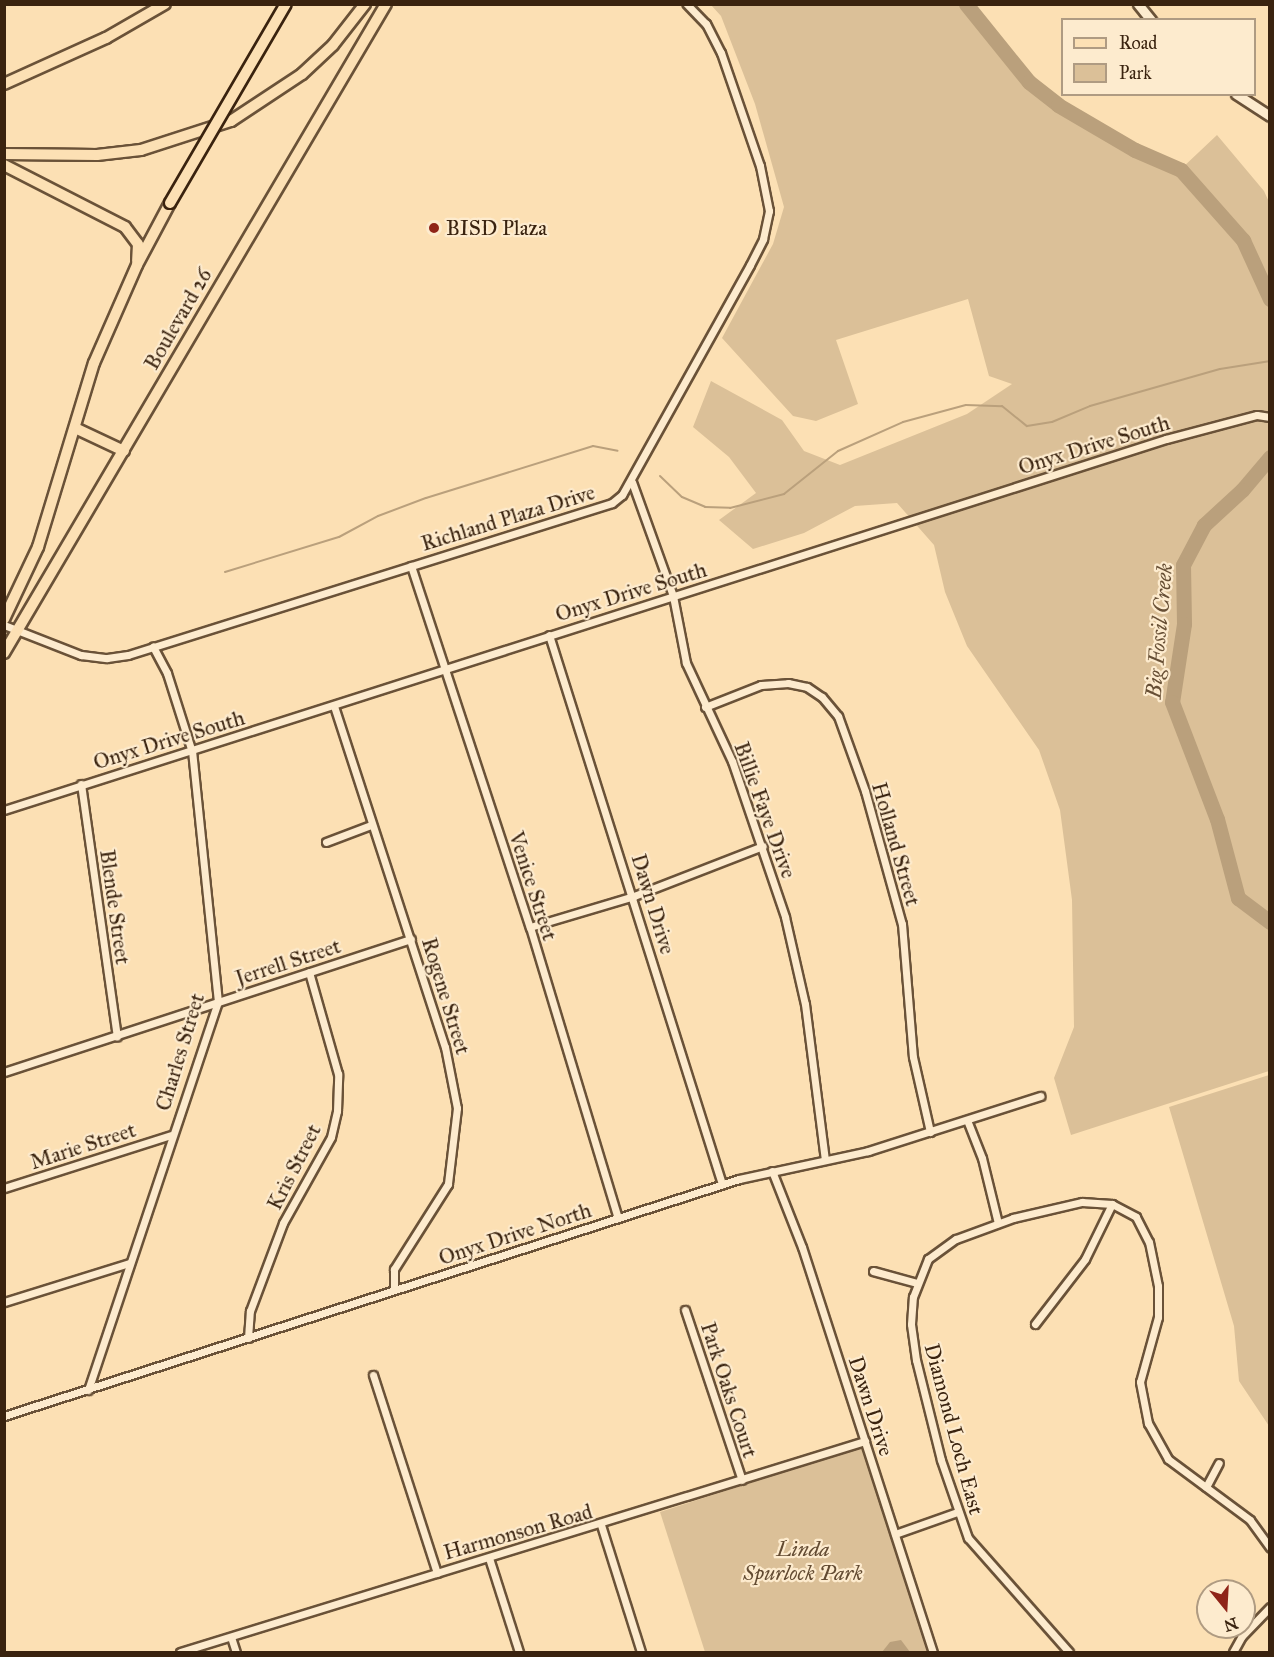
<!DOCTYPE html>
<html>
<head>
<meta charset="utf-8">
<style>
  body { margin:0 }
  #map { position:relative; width:1274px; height:1657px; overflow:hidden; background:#fce0b4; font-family:"IM FELL Great Primer",serif }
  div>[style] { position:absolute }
  .green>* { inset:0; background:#dbc098 }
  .water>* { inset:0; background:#baa07c }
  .stream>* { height:2px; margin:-1px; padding:0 1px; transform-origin:1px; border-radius:1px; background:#baa07c }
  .river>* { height:15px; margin:-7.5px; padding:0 7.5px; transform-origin:7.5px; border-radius:7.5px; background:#baa07c }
  .roads { filter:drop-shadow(2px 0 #6a5238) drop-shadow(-2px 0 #6a5238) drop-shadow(0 2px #6a5238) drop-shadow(0 -2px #6a5238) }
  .street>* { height:7px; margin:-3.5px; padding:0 3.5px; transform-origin:3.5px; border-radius:3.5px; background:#fdebce }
  .secondary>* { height:9px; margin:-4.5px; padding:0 4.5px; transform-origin:4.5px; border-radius:4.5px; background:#fdebce }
  .primary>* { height:10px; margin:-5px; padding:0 5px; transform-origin:5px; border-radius:5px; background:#fce0b4 }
  .bridges { filter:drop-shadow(2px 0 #3a230f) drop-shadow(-2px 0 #3a230f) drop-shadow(0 2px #3a230f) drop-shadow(0 -2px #3a230f) }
  .primary-bridge>* { height:10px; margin:-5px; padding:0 5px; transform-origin:5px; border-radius:5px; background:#fce0b4 }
  .dots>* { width:16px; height:16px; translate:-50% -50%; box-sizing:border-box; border:3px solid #fdebce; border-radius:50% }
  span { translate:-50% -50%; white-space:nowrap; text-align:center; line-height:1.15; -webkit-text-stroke:4.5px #fdebce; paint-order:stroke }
  .poi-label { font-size:21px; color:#3a230f }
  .left { translate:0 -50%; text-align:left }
  .street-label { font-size:21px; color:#3a230f }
  .park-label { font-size:21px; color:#624a31; font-style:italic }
  .water-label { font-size:22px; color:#674f35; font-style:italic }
  .frame { position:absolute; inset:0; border:6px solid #3a230f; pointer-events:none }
  .legend { position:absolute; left:1061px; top:18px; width:195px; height:78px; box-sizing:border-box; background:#fdebce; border:2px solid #af9b82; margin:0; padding:8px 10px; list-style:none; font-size:18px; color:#3a230f }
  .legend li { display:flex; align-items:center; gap:12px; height:30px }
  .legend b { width:30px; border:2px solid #af9b82 }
  .north { position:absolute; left:1196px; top:1579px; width:60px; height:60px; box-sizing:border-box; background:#fdebce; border:2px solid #af9b82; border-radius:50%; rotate:162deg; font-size:16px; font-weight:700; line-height:24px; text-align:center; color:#3a230f }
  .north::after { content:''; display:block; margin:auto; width:21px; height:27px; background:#8f2418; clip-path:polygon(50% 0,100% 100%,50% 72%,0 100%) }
</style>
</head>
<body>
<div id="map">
  <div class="green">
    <div style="clip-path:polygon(711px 5px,966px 5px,1029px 82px,1058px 105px,1135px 150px,1181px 169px,1217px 135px,1264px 191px,1269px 202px,1269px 1071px,1071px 1135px,1054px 1078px,1074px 1027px,1072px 900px,1060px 810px,1039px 750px,967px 646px,945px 592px,934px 545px,897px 503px,855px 506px,804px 533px,753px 549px,719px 520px,756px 493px,729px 457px,693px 427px,711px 381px,782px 420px,804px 451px,840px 465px,967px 414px,1012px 384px,989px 376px,968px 299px,836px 340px,858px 404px,816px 421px,793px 416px,722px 338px,773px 244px,784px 207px,755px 104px,721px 16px)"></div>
    <div style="clip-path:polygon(1269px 1075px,1270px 1075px,1269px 1426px,1239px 1381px,1234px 1326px,1169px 1107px)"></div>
    <div style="clip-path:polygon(862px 1447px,931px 1652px,705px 1652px,660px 1512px)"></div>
  </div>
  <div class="water">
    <div style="clip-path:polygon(901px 1640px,910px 1652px,882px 1652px,890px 1642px)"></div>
  </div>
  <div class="stream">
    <div style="left:660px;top:476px;width:30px;rotate:44deg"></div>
    <div style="left:682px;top:497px;width:25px;rotate:23deg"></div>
    <div style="left:705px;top:507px;width:25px;rotate:2deg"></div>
    <div style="left:730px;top:508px;width:56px;rotate:-14.5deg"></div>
    <div style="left:784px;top:494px;width:69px;rotate:-38.5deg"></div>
    <div style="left:838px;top:451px;width:71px;rotate:-24deg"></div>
    <div style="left:903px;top:422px;width:65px;rotate:-15.1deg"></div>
    <div style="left:966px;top:405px;width:36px;rotate:2deg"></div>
    <div style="left:1002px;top:406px;width:32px;rotate:39deg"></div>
    <div style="left:1027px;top:426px;width:25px;rotate:-9deg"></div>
    <div style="left:1052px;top:422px;width:41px;rotate:-22.8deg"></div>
    <div style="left:1090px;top:406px;width:135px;rotate:-15.9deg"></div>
    <div style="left:1220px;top:369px;width:51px;rotate:-9.1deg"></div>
    <div style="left:225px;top:572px;width:119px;rotate:-17.1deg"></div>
    <div style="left:339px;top:537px;width:44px;rotate:-28.3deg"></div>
    <div style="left:378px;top:516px;width:51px;rotate:-20.6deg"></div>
    <div style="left:426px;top:498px;width:175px;rotate:-17.3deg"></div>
    <div style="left:593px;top:446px;width:25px;rotate:11deg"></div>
  </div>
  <div class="river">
    <div style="left:966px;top:4px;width:100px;rotate:51.1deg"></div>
    <div style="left:1029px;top:82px;width:37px;rotate:38deg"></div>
    <div style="left:1058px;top:105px;width:89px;rotate:30.3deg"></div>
    <div style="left:1135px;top:150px;width:50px;rotate:23.5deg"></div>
    <div style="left:1181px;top:170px;width:94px;rotate:48.5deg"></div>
    <div style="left:1243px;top:240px;width:65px;rotate:65.4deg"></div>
    <div style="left:1270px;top:457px;width:43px;rotate:130.3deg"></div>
    <div style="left:1242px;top:490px;width:52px;rotate:137.4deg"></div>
    <div style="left:1204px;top:525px;width:45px;rotate:117.7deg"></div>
    <div style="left:1183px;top:565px;width:59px;rotate:89deg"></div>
    <div style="left:1184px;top:624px;width:79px;rotate:98.7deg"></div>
    <div style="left:1172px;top:702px;width:125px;rotate:69deg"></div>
    <div style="left:1217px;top:819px;width:82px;rotate:75.1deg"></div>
    <div style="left:1238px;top:898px;width:40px;rotate:37deg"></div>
  </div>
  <div class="roads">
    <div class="street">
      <div style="left:632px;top:482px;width:121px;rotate:70.2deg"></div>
      <div style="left:673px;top:596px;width:68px;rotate:79deg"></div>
      <div style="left:686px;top:663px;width:108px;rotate:64.9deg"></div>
      <div style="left:732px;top:761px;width:165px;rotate:71.2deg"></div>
      <div style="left:785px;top:917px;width:89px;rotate:77.1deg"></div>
      <div style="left:805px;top:1004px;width:157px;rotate:82.7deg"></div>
      <div style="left:411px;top:566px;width:380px;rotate:71.8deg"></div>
      <div style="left:530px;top:927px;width:304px;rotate:73.2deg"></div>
      <div style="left:4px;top:625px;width:83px;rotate:21.3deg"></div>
      <div style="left:81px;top:655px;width:26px;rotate:7deg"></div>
      <div style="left:107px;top:658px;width:21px;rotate:-8deg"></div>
      <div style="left:128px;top:655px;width:507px;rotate:-17.43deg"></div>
      <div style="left:612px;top:503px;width:13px;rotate:-39deg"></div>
      <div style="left:622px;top:495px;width:263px;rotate:-60.9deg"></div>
      <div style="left:750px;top:265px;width:29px;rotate:-63deg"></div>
      <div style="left:763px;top:239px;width:29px;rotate:-78deg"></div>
      <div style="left:769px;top:211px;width:46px;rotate:-101.3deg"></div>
      <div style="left:760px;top:166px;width:120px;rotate:-109deg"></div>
      <div style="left:721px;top:53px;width:33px;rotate:-117deg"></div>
      <div style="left:706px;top:24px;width:28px;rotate:-134deg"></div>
      <div style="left:549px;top:635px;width:576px;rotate:72.51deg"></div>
      <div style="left:334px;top:706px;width:359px;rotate:72deg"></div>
      <div style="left:445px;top:1047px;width:62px;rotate:78.9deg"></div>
      <div style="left:457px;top:1108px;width:77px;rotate:96.8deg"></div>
      <div style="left:448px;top:1184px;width:101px;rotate:122.4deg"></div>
      <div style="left:394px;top:1269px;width:21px;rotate:90deg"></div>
      <div style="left:705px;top:707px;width:60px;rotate:-21.4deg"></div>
      <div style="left:761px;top:685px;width:27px;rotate:-4deg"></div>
      <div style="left:788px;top:683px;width:19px;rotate:12deg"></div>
      <div style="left:807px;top:687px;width:18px;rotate:34deg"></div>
      <div style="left:822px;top:697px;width:25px;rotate:50deg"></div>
      <div style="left:838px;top:716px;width:80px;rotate:70.2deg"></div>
      <div style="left:865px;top:791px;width:138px;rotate:74.5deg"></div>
      <div style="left:902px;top:924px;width:133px;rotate:85.3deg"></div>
      <div style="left:913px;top:1057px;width:77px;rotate:77.2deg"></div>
      <div style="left:81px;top:784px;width:255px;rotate:81.9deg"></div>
      <div style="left:4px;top:810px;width:1220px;rotate:-17.71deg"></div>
      <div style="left:1166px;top:439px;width:94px;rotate:-14.8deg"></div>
      <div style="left:1257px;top:415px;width:13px;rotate:9deg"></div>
      <div style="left:326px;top:842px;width:48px;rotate:-20.7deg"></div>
      <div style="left:530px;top:927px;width:109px;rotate:-16.6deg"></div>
      <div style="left:634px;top:896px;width:138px;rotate:-21.2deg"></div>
      <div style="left:4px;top:1072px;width:428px;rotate:-18.1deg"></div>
      <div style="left:967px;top:1120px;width:41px;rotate:68.5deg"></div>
      <div style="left:982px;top:1158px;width:67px;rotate:76.2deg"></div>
      <div style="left:772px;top:1171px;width:82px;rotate:68.5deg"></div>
      <div style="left:802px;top:1247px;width:426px;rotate:72.1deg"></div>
      <div style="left:4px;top:1188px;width:175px;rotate:-17.6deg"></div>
      <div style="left:873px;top:1271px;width:46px;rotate:15.3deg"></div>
      <div style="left:4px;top:1302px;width:131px;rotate:-17.3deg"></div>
      <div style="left:685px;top:1310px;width:179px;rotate:71.5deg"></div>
      <div style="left:1035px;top:1324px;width:82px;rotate:-52.4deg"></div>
      <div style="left:1085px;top:1259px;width:61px;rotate:-63.9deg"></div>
      <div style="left:248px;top:1338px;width:27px;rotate:-86deg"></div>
      <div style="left:250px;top:1311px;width:94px;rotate:-69.4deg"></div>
      <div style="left:283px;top:1223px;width:98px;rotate:-60.8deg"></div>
      <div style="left:331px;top:1137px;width:27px;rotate:-77deg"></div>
      <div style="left:337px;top:1111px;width:37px;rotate:-88deg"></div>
      <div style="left:338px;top:1074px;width:106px;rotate:-105.9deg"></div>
      <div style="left:373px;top:1375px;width:208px;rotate:72.1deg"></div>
      <div style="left:88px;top:1390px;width:409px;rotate:-71.5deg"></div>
      <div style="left:218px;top:1002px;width:251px;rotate:-95.9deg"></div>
      <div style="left:192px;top:752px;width:83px;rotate:-107.6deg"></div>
      <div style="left:167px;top:673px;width:30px;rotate:-118deg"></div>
      <div style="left:4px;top:1416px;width:772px;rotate:-17.87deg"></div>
      <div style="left:739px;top:1179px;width:132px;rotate:-12.2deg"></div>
      <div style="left:868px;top:1151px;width:181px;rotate:-17.7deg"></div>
      <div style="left:1206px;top:1487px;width:27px;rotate:-62deg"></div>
      <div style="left:601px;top:1525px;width:133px;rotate:72.5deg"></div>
      <div style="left:895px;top:1534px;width:66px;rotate:-19.5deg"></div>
      <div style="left:489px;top:1558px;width:99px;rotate:72.3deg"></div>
      <div style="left:231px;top:1637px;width:16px;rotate:72deg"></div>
      <div style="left:180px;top:1652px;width:717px;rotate:-17.12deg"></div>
      <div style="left:1069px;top:1652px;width:152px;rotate:-131.5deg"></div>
      <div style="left:968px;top:1538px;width:83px;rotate:-109.1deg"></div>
      <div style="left:941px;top:1460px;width:103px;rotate:-104deg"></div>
      <div style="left:916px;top:1360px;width:36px;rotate:-98deg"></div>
      <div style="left:911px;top:1324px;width:27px;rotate:-86deg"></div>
      <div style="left:913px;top:1297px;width:41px;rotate:-68.5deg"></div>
      <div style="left:928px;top:1259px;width:34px;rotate:-36deg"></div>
      <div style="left:956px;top:1239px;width:61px;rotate:-20.2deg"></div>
      <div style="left:1013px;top:1218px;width:71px;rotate:-13.1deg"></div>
      <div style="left:1082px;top:1202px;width:30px;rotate:4deg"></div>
      <div style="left:1112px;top:1204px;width:27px;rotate:28deg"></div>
      <div style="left:1136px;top:1217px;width:28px;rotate:63deg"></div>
      <div style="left:1149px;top:1242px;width:45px;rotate:78.4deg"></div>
      <div style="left:1158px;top:1286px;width:31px;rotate:90deg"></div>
      <div style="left:1158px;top:1317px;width:67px;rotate:105.5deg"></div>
      <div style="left:1140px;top:1382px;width:42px;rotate:79deg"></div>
      <div style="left:1148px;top:1423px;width:41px;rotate:60.9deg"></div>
      <div style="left:1168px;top:1459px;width:102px;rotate:36.6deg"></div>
      <div style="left:1250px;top:1520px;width:34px;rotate:54deg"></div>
      <div style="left:1233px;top:1652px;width:18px;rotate:-61deg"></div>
      <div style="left:1242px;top:1636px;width:40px;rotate:-46deg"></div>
    </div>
    <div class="secondary">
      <div style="left:1138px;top:4px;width:21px;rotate:51deg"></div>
      <div style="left:1236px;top:94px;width:40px;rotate:32.9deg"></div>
    </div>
    <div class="primary">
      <div style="left:4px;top:84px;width:112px;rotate:-24.3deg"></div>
      <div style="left:106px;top:38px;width:68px;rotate:-30deg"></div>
      <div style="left:4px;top:154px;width:93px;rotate:0.6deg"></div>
      <div style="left:97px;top:155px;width:44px;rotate:-6.5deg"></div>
      <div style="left:141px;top:150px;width:95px;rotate:-17.9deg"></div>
      <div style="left:231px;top:121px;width:85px;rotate:-33.5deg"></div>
      <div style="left:302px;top:74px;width:42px;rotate:-43.1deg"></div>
      <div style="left:333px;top:45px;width:52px;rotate:-52deg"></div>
      <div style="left:4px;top:165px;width:136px;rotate:27.1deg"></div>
      <div style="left:125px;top:227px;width:21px;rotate:53deg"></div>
      <div style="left:138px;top:244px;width:17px;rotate:93deg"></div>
      <div style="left:75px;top:428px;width:54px;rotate:25.1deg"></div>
      <div style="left:4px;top:619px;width:80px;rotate:-64.7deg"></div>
      <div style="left:38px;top:547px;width:192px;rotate:-73.1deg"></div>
      <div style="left:94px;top:363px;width:107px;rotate:-66.3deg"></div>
      <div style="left:137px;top:265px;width:70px;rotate:-62deg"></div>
      <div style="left:4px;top:653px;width:753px;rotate:-59.52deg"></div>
    </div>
  </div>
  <div class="bridges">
    <div class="primary-bridge">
      <div style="left:170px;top:203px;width:230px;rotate:-59.8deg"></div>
    </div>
  </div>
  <div class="dots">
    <div style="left:434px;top:228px;background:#8f2418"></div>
  </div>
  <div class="poi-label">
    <span class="left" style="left:446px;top:228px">BISD Plaza</span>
  </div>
  <div class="street-label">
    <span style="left:178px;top:319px;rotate:-60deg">Boulevard 26</span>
    <span style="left:1094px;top:445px;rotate:-17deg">Onyx Drive South</span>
    <span style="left:508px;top:518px;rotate:-17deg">Richland Plaza Drive</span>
    <span style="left:631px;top:592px;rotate:-17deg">Onyx Drive South</span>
    <span style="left:169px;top:740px;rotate:-17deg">Onyx Drive South</span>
    <span style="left:765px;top:810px;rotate:70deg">Billie Faye Drive</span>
    <span style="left:896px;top:844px;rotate:74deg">Holland Street</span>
    <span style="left:533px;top:886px;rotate:72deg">Venice Street</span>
    <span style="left:653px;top:904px;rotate:73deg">Dawn Drive</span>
    <span style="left:115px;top:907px;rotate:82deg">Blende Street</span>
    <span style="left:288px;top:962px;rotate:-18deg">Jerrell Street</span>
    <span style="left:446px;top:996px;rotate:73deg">Rogene Street</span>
    <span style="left:180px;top:1052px;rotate:-73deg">Charles Street</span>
    <span style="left:83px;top:1146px;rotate:-18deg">Marie Street</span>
    <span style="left:294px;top:1167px;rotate:-63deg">Kris Street</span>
    <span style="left:515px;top:1234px;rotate:-18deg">Onyx Drive North</span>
    <span style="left:729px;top:1390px;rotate:72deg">Park Oaks Court</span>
    <span style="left:871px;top:1406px;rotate:72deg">Dawn Drive</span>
    <span style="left:954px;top:1429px;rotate:75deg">Diamond Loch East</span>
    <span style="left:518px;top:1532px;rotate:-16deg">Harmonson Road</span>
  </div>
  <div class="park-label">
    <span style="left:803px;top:1561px">Linda<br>Spurlock Park</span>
  </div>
  <div class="water-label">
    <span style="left:1159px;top:631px;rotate:-85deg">Big Fossil Creek</span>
  </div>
  <div class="frame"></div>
  <ul class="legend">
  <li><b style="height:8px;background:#fce0b4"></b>Road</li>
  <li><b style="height:16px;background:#dbc098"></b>Park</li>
  </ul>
  <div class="north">N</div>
</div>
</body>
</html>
